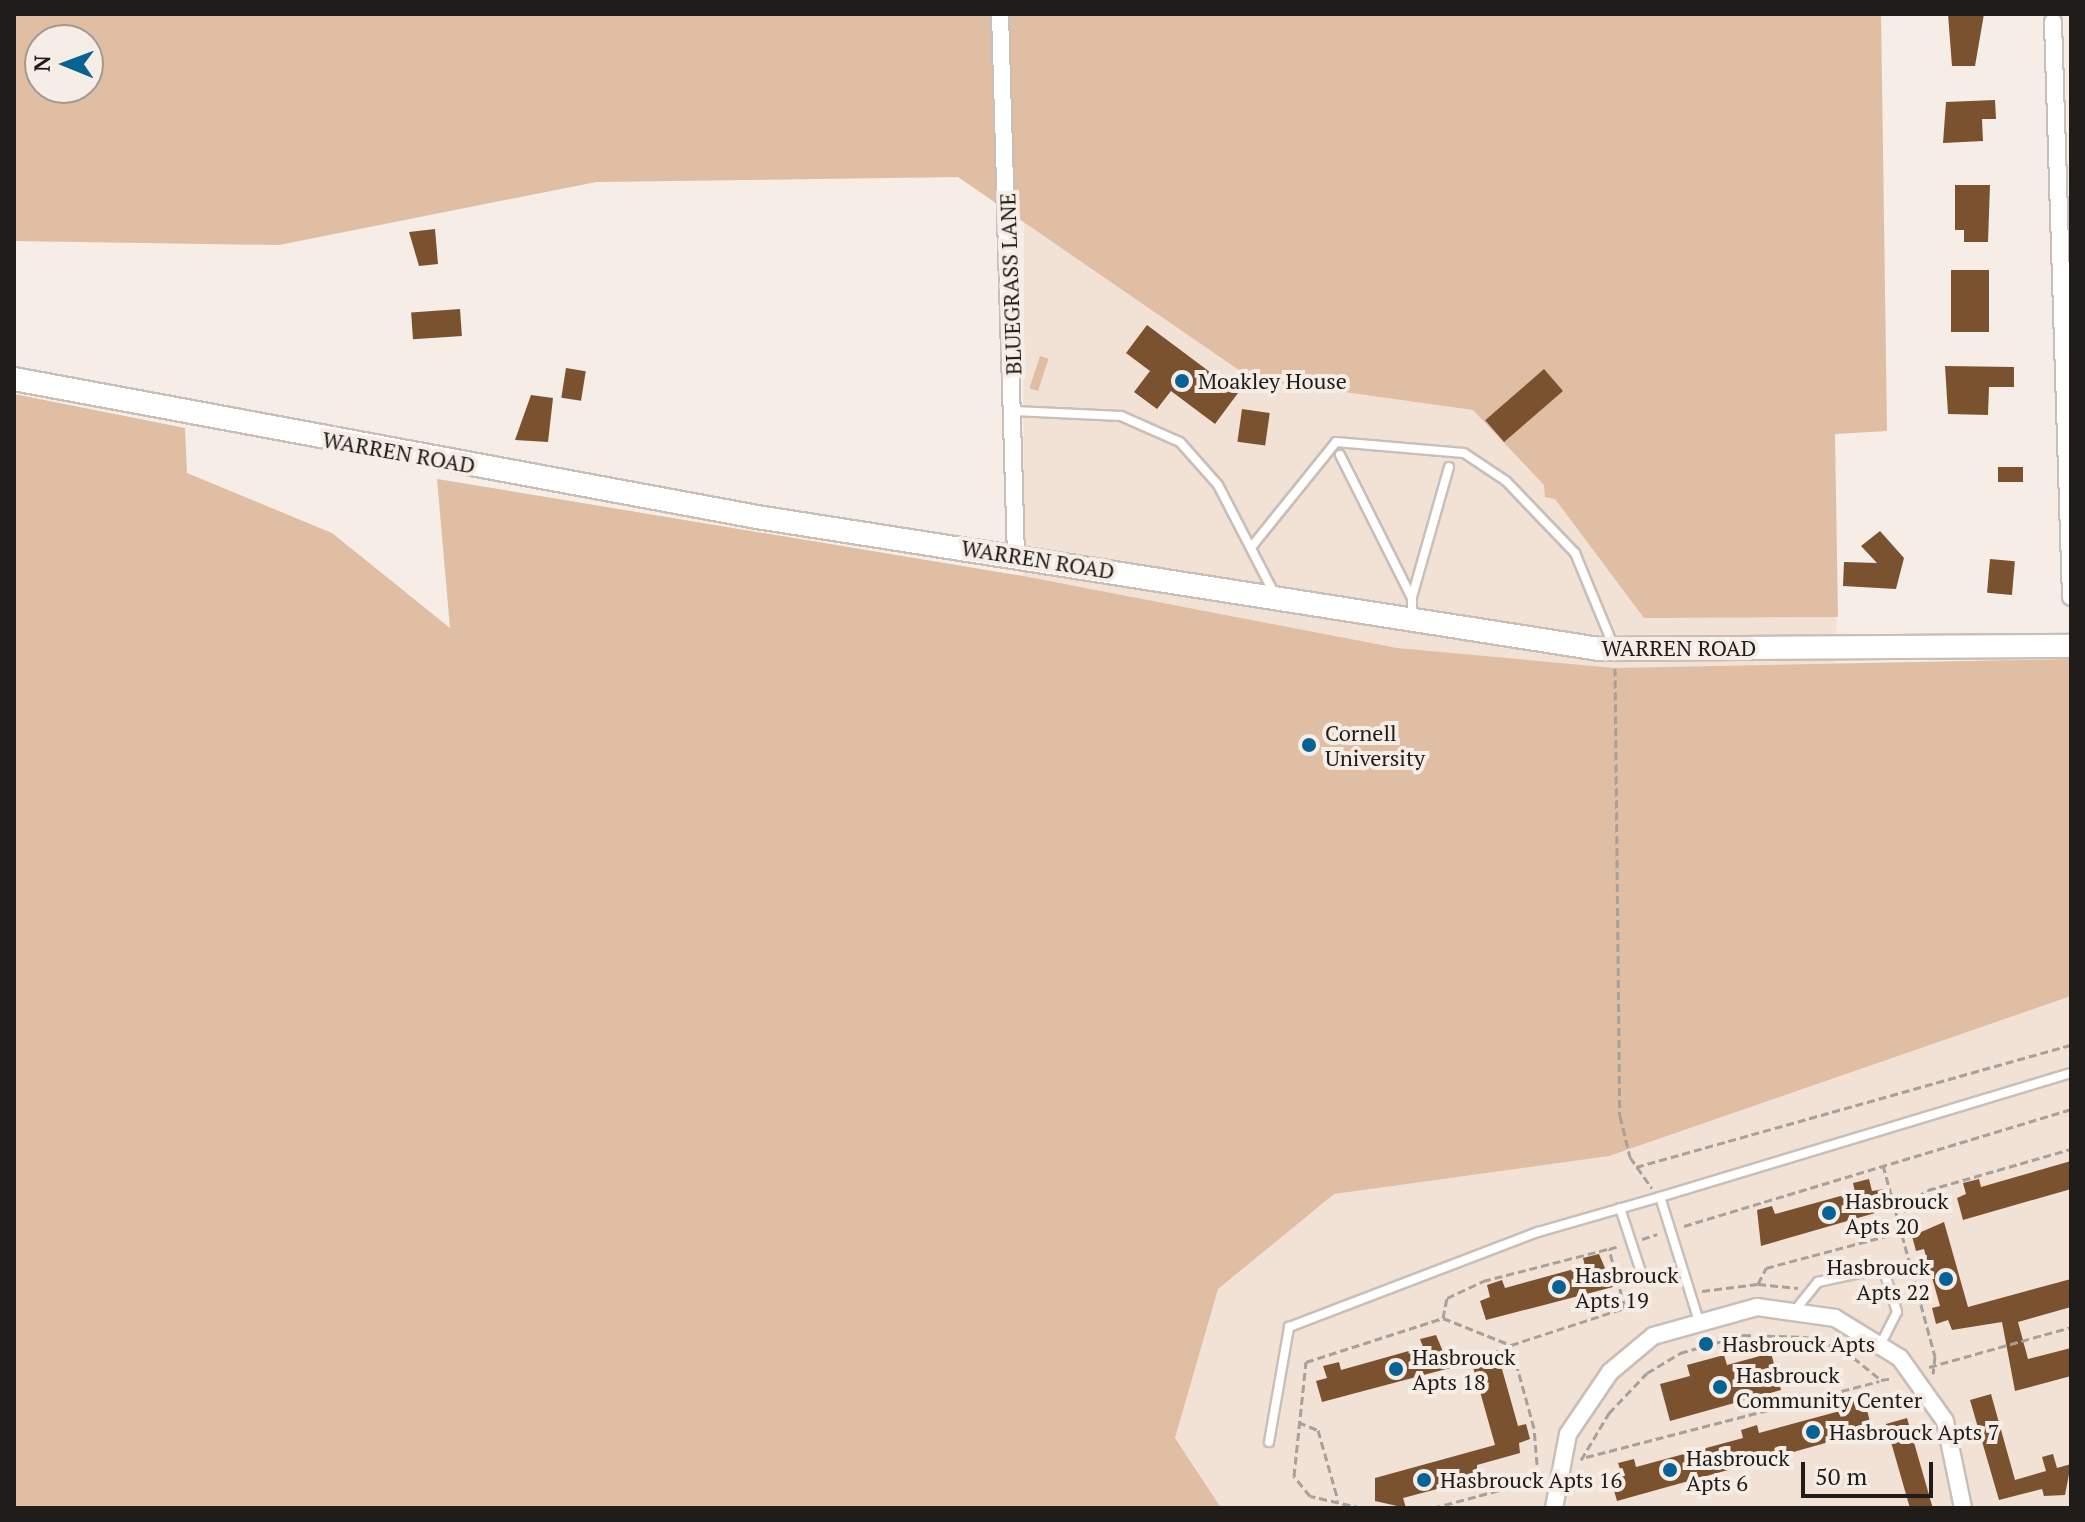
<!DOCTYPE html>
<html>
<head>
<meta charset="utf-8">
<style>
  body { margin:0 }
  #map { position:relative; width:2085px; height:1522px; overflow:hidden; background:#f6ede6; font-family:"PT Serif",serif }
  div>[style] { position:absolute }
  .built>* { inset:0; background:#f1e2d5 }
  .green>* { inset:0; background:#dfbea3; transform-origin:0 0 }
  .building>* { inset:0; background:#7b522f; transform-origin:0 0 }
  .path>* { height:3px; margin-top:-1.5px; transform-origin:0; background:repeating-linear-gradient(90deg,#a7a09b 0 8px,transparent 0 12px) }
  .roads { filter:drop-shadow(2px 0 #c8bfb8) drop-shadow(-2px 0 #c8bfb8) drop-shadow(0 2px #c8bfb8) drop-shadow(0 -2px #c8bfb8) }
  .service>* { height:8px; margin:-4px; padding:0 4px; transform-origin:4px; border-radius:4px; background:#fff }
  .minor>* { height:16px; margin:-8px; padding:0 8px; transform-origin:8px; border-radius:8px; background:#fff }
  .tertiary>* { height:22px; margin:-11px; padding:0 11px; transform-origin:11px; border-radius:11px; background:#fff }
  .dots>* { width:22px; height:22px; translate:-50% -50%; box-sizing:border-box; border:4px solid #f6ede6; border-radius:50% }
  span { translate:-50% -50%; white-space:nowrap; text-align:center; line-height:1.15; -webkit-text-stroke:8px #f6ede6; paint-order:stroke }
  .street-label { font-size:22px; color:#1f1c19 }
  .poi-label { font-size:22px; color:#1f1c19 }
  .left { translate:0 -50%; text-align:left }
  .right { translate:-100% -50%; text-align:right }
  .frame { position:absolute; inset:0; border:16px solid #1f1c19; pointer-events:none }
  .north { position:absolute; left:24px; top:24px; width:80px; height:80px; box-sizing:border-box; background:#f6ede6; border:2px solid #a09994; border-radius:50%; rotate:271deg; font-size:22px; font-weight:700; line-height:32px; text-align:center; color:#1f1c19 }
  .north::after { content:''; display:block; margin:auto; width:28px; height:36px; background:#076393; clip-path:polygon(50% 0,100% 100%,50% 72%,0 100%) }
  .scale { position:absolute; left:1801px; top:1462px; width:132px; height:36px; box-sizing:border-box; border:4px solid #1f1c19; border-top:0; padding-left:10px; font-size:24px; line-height:28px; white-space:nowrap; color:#1f1c19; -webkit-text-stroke:6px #f6ede6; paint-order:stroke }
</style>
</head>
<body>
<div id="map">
  <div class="built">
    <div style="clip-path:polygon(evenodd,14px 14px,1881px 14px,1887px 431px,1834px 434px,1837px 663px,2071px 659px,2071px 1508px,527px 1508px,573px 934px,437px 479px,1023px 576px,1024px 219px,958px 177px,596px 182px,279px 245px,14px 241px,14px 14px,40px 40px,88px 40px,88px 88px,40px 88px,40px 40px)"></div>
  </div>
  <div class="green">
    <div style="clip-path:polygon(evenodd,14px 14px,1881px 14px,1887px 431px,1835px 434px,1838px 617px,1644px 618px,1555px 499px,1545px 497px,1544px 485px,1473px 410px,1252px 379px,958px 177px,596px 182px,279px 245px,14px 241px,14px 14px,40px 40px,88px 40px,88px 88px,40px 88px,40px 40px)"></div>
    <div style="left:1040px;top:356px;width:9px;height:34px;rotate:18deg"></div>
    <div style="clip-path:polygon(14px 394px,185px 428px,187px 473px,332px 533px,450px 628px,437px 479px,1023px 576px,1397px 648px,1615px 668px,2071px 659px,2071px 996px,1609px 1156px,1334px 1194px,1218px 1289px,1175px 1438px,1221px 1508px,14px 1508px)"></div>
  </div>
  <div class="building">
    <div style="clip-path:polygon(1948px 14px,1984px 14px,1975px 66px,1952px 66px)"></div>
    <div style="clip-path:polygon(1995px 100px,1996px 119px,1982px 119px,1983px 141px,1943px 143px,1946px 102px)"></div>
    <div style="clip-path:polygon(1955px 185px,1990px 185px,1988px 242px,1964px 242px,1964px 230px,1955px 230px)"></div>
    <div style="clip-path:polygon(435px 229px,438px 264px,419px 266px,409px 232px)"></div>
    <div style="left:1951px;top:270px;width:38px;height:62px"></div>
    <div style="left:460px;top:309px;width:27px;height:49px;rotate:86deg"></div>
    <div style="clip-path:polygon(1147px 325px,1238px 393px,1215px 424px,1171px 391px,1157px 409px,1134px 392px,1150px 371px,1126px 353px)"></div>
    <div style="clip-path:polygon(1945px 366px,2014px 367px,2014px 387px,1989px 387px,1988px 415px,1948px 414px)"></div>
    <div style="left:566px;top:368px;width:20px;height:30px;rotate:9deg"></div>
    <div style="left:1544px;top:369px;width:29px;height:78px;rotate:49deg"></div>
    <div style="clip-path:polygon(531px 395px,553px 398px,548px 442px,515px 440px)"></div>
    <div style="left:1242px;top:409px;width:28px;height:33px;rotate:8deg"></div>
    <div style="left:1998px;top:467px;width:25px;height:15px"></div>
    <div style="clip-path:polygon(1880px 531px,1904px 558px,1896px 589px,1843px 586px,1844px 562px,1877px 563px,1861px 546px)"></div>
    <div style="left:1990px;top:559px;width:25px;height:34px;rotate:5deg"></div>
    <div style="clip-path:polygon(2071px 1161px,2071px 1189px,1963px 1220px,1957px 1198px,1966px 1194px,1963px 1183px,1979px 1179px,1981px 1187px)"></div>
    <div style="clip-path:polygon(1869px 1179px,1872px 1191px,1884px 1189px,1889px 1209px,1761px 1246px,1757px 1210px,1772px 1206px,1775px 1214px,1855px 1192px,1853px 1183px)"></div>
    <div style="clip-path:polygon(1944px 1222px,1968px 1307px,2071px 1279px,2071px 1307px,2018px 1322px,2028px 1359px,2071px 1348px,2071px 1376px,2015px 1391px,2002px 1322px,1952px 1330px,1948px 1320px,1936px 1324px,1932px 1308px,1940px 1306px,1924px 1249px,1916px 1251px,1912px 1236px)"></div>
    <div style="clip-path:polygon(1599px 1254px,1613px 1287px,1486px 1320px,1480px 1301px,1490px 1297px,1487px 1285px,1502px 1280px,1505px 1288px,1585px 1266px,1583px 1258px)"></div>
    <div style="clip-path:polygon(1436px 1335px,1450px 1368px,1322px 1402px,1316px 1381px,1327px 1378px,1323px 1366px,1339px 1362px,1341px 1370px,1423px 1347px,1420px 1339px)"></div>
    <div style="clip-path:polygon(1493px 1350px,1506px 1351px,1510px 1367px,1502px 1369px,1518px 1426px,1526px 1424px,1530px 1439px,1519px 1443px,1520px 1453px,1477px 1465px,1477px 1487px,1462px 1491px,1460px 1483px,1403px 1498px,1406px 1508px,1375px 1501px,1375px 1478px,1495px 1445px,1470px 1356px)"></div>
    <div style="clip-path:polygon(1771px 1353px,1781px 1390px,1670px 1421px,1660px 1384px,1690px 1376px,1687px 1365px,1724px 1355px,1727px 1365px)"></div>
    <div style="clip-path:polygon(1991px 1394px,2015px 1480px,2046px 1471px,2042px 1457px,2053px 1454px,2057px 1468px,2071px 1464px,2065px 1495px,2044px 1496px,2042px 1489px,1999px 1500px,1970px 1400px)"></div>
    <div style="clip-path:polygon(1853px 1399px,1856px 1410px,1867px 1410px,1872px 1430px,1617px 1501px,1611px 1480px,1622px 1475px,1618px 1463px,1634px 1459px,1636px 1467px,1743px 1438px,1741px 1430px,1757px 1425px,1759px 1433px,1840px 1411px,1838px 1403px)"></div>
    <div style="left:1907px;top:1418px;width:93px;height:22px;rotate:74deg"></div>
  </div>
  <div class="path">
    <div style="left:1615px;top:668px;width:448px;rotate:89.4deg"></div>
    <div style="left:1620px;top:1116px;width:42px;rotate:76.3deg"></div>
    <div style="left:1630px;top:1157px;width:38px;rotate:55deg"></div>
    <div style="left:1883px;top:1165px;width:198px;rotate:74.8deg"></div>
    <div style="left:1935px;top:1356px;width:18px;rotate:96deg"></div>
    <div style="left:1636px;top:1167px;width:452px;rotate:-15.7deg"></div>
    <div style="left:1901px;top:1224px;width:21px;rotate:-73deg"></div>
    <div style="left:1907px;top:1204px;width:25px;rotate:-34deg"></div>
    <div style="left:1928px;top:1190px;width:149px;rotate:-16deg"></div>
    <div style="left:1684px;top:1226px;width:404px;rotate:-16.8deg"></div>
    <div style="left:1642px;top:1239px;width:16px;rotate:-18deg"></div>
    <div style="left:1758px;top:1284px;width:40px;rotate:5.7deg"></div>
    <div style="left:1702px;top:1291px;width:56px;rotate:-7.1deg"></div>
    <div style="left:1758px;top:1284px;width:18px;rotate:-63deg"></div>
    <div style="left:1766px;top:1268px;width:140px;rotate:-14.9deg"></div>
    <div style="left:1443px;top:1318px;width:73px;rotate:21.7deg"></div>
    <div style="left:1929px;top:1367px;width:148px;rotate:-15.7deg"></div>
    <div style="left:1298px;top:1422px;width:22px;rotate:22deg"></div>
    <div style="left:1318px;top:1430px;width:73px;rotate:74.1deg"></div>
    <div style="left:1586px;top:1457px;width:303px;rotate:-14.5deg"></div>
    <div style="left:1581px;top:1460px;width:55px;rotate:-59.2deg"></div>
    <div style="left:1609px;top:1413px;width:55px;rotate:-46.5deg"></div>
    <div style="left:1647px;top:1373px;width:39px;rotate:-31deg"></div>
    <div style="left:1680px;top:1353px;width:66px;rotate:-15.9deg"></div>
    <div style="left:1743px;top:1335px;width:63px;rotate:1.8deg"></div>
    <div style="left:1806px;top:1337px;width:40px;rotate:18.9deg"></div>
    <div style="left:1844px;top:1350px;width:48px;rotate:39deg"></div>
    <div style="left:1881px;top:1380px;width:12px;rotate:-9deg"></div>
    <div style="left:1539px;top:1488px;width:60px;rotate:-94.8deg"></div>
    <div style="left:1534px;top:1428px;width:86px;rotate:-105.5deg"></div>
    <div style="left:1511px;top:1345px;width:120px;rotate:-18deg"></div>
    <div style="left:1625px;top:1308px;width:61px;rotate:-105.2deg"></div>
    <div style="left:1609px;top:1249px;width:10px;rotate:-17deg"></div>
    <div style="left:1362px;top:1508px;width:53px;rotate:-167deg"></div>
    <div style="left:1310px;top:1496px;width:26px;rotate:-129deg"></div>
    <div style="left:1294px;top:1476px;width:115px;rotate:-84deg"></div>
    <div style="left:1306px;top:1362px;width:144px;rotate:-17.8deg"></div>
    <div style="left:1443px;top:1318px;width:20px;rotate:-79deg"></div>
    <div style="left:1447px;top:1298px;width:40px;rotate:-25deg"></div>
    <div style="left:1483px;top:1281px;width:129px;rotate:-14.4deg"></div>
    <div style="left:1433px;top:1508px;width:108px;rotate:-15.1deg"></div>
  </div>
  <div class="roads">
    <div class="service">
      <div style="left:1014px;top:411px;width:107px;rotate:2.7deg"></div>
      <div style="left:1121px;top:416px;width:64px;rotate:23.8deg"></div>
      <div style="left:1180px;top:442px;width:57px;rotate:48.5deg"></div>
      <div style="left:1218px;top:485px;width:124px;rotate:62.6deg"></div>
      <div style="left:1340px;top:455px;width:160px;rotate:63.3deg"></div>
      <div style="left:1412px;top:598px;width:19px;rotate:90deg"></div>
      <div style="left:1253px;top:545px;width:132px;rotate:-51.1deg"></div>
      <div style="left:1336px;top:442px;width:128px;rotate:4.9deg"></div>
      <div style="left:1464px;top:453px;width:50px;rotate:33.7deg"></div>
      <div style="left:1506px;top:481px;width:100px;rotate:46.2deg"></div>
      <div style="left:1575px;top:553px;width:102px;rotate:67.5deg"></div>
      <div style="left:1412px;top:597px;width:135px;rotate:-74.1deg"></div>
      <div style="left:1620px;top:1208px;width:67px;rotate:71.8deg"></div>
      <div style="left:1796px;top:1309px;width:35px;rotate:-51deg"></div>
      <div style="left:1818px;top:1282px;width:66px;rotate:-12.2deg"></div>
      <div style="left:1883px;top:1268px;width:46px;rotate:72.3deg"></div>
      <div style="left:1897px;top:1312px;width:34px;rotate:117deg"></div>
      <div style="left:1698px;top:1318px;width:127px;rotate:-107.4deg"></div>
      <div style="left:1660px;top:1197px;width:429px;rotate:-16.8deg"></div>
      <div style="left:1269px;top:1442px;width:117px;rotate:-80.1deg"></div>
      <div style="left:1289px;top:1327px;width:267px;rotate:-20.9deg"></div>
      <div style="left:1538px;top:1232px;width:127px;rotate:-16deg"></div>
    </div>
    <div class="minor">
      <div style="left:1000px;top:14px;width:541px;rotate:88.31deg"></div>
      <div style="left:2053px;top:22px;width:575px;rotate:88.21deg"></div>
      <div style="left:1554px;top:1508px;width:75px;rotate:-79.3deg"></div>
      <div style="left:1568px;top:1434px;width:75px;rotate:-55.9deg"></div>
      <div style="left:1610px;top:1372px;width:56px;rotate:-39.9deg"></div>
      <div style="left:1653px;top:1336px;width:108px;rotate:-15.6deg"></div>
      <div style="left:1757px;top:1307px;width:79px;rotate:8deg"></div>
      <div style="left:1835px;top:1318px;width:76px;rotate:31.6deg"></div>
      <div style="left:1900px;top:1358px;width:77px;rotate:54.5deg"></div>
      <div style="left:1945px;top:1421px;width:89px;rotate:78.3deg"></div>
    </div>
    <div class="tertiary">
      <div style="left:14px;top:379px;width:756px;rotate:10.52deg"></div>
      <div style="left:757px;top:517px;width:852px;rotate:8.91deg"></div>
      <div style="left:1599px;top:649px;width:472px;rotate:-0.4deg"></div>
    </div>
  </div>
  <div class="dots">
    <div style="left:1182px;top:381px;background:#076393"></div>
    <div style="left:1309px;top:745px;background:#076393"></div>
    <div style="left:1829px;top:1213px;background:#076393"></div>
    <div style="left:1946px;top:1279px;background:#076393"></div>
    <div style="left:1559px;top:1287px;background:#076393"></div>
    <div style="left:1706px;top:1344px;background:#076393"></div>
    <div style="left:1396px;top:1369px;background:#076393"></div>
    <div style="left:1720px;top:1387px;background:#076393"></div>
    <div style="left:1813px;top:1432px;background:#076393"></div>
    <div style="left:1670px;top:1470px;background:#076393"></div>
    <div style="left:1424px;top:1480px;background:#076393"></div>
  </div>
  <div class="street-label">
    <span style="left:1010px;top:284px;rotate:-92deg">BLUEGRASS LANE</span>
    <span style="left:399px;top:452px;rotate:10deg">WARREN ROAD</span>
    <span style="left:1038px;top:559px;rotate:9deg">WARREN ROAD</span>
    <span style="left:1679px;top:648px">WARREN ROAD</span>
  </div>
  <div class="poi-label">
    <span class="left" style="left:1198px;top:381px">Moakley House</span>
    <span class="left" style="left:1325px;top:745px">Cornell<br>University</span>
    <span class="left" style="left:1845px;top:1213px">Hasbrouck<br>Apts 20</span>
    <span class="right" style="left:1930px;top:1279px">Hasbrouck<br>Apts 22</span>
    <span class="left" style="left:1575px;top:1287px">Hasbrouck<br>Apts 19</span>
    <span class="left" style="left:1722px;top:1344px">Hasbrouck Apts</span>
    <span class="left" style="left:1412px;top:1369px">Hasbrouck<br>Apts 18</span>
    <span class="left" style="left:1736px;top:1387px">Hasbrouck<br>Community Center</span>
    <span class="left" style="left:1829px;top:1432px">Hasbrouck Apts 7</span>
    <span class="left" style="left:1686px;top:1470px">Hasbrouck<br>Apts 6</span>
    <span class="left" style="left:1440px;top:1480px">Hasbrouck Apts 16</span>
  </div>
  <div class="frame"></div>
  <div class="north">N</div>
  <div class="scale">50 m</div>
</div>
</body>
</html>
